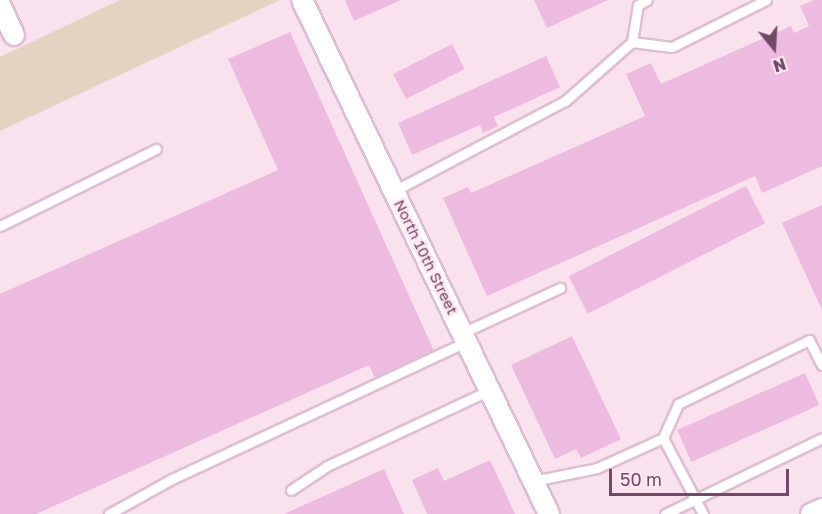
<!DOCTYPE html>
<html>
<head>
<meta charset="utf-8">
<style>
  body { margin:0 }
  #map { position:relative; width:822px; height:514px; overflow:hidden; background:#fae1ee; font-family:"Golos Text",sans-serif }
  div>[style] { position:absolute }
  .green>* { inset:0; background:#e6d2c1 }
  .building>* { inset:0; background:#eebbe0; transform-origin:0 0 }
  .roads { filter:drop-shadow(2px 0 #debed3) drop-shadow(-2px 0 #debed3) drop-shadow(0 2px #debed3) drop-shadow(0 -2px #debed3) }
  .service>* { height:9px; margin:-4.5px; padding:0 4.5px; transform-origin:4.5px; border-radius:4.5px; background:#fff }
  .minor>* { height:20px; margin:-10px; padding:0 10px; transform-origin:10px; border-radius:10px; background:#fff }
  span { translate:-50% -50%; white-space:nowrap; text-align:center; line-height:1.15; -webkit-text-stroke:5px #fee7f3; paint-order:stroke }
  .street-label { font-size:15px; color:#704a67 }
  .north { position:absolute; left:744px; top:18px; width:60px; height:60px; -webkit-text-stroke:4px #fee7f3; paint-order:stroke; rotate:162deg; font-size:16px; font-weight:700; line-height:24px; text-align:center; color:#704a67 }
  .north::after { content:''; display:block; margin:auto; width:21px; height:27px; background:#704a67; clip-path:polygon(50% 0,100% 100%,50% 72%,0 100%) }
  .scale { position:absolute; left:609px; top:469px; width:180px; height:27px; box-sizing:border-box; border:3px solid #704a67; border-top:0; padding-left:8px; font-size:18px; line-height:21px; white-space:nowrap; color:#704a67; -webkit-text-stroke:4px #fee7f3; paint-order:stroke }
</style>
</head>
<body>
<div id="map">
  <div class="green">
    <div style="clip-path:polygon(120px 0,280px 0,0 131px,0 57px)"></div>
  </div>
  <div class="building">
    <div style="clip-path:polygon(345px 0,401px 0,354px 21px)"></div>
    <div style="clip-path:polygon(534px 0,608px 0,547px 28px)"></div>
    <div style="clip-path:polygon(814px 0,822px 0,822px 166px,762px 193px,755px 176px,487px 296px,443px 198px,468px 187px,471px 193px,645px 116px,626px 74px,651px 63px,661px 84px,791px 26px,794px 33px,809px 26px,800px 6px)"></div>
    <div style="clip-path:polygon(290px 32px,434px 351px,375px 378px,369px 365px,36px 514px,0 514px,0 294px,278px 170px,228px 59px)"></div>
    <div style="left:452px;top:44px;width:28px;height:66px;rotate:63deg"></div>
    <div style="clip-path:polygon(546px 56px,560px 87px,494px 117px,498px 126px,483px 133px,480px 125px,412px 155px,398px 123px)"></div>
    <div style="left:746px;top:186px;width:42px;height:199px;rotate:63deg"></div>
    <div style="clip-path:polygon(822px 205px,822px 310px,782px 223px)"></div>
    <div style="clip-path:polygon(572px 336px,621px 439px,581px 458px,576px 449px,555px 459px,511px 365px)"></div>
    <div style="left:805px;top:373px;width:35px;height:140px;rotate:66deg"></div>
    <div style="clip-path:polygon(490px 460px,515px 514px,427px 514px,412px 480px,438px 468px,444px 481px)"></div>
    <div style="clip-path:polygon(384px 469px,404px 514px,284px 514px)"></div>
  </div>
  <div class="roads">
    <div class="service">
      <div style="left:632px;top:42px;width:40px;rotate:7.1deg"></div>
      <div style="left:672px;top:47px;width:105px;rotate:-26.6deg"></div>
      <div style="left:394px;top:191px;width:193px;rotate:-27.8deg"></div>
      <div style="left:565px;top:101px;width:89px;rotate:-41.4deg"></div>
      <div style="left:632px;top:42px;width:37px;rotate:-81deg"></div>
      <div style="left:638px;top:5px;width:10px;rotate:-29deg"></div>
      <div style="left:0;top:226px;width:174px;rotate:-26.3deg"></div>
      <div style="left:462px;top:333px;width:108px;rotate:-24.7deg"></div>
      <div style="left:663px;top:438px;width:86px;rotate:62.2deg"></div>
      <div style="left:533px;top:481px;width:65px;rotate:-11.5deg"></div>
      <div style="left:597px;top:468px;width:72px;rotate:-24.4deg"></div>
      <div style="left:663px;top:438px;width:37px;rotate:-66deg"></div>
      <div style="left:678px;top:404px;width:146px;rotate:-26deg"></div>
      <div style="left:809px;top:340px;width:28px;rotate:63deg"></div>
      <div style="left:291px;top:490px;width:43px;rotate:-33.7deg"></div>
      <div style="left:327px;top:466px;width:180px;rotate:-25deg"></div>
      <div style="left:109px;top:514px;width:72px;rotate:-29.1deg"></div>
      <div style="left:172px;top:479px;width:324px;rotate:-25deg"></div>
      <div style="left:665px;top:514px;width:174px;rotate:-25.8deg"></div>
    </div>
    <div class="minor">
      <div style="left:302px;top:0;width:570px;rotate:64.33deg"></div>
      <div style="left:0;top:5px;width:33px;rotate:65deg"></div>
      <div style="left:811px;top:514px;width:12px;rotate:-24deg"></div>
    </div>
  </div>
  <div class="street-label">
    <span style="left:426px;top:257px;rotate:64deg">North 10th Street</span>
  </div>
  <div class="north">N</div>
  <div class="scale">50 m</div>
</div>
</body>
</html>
